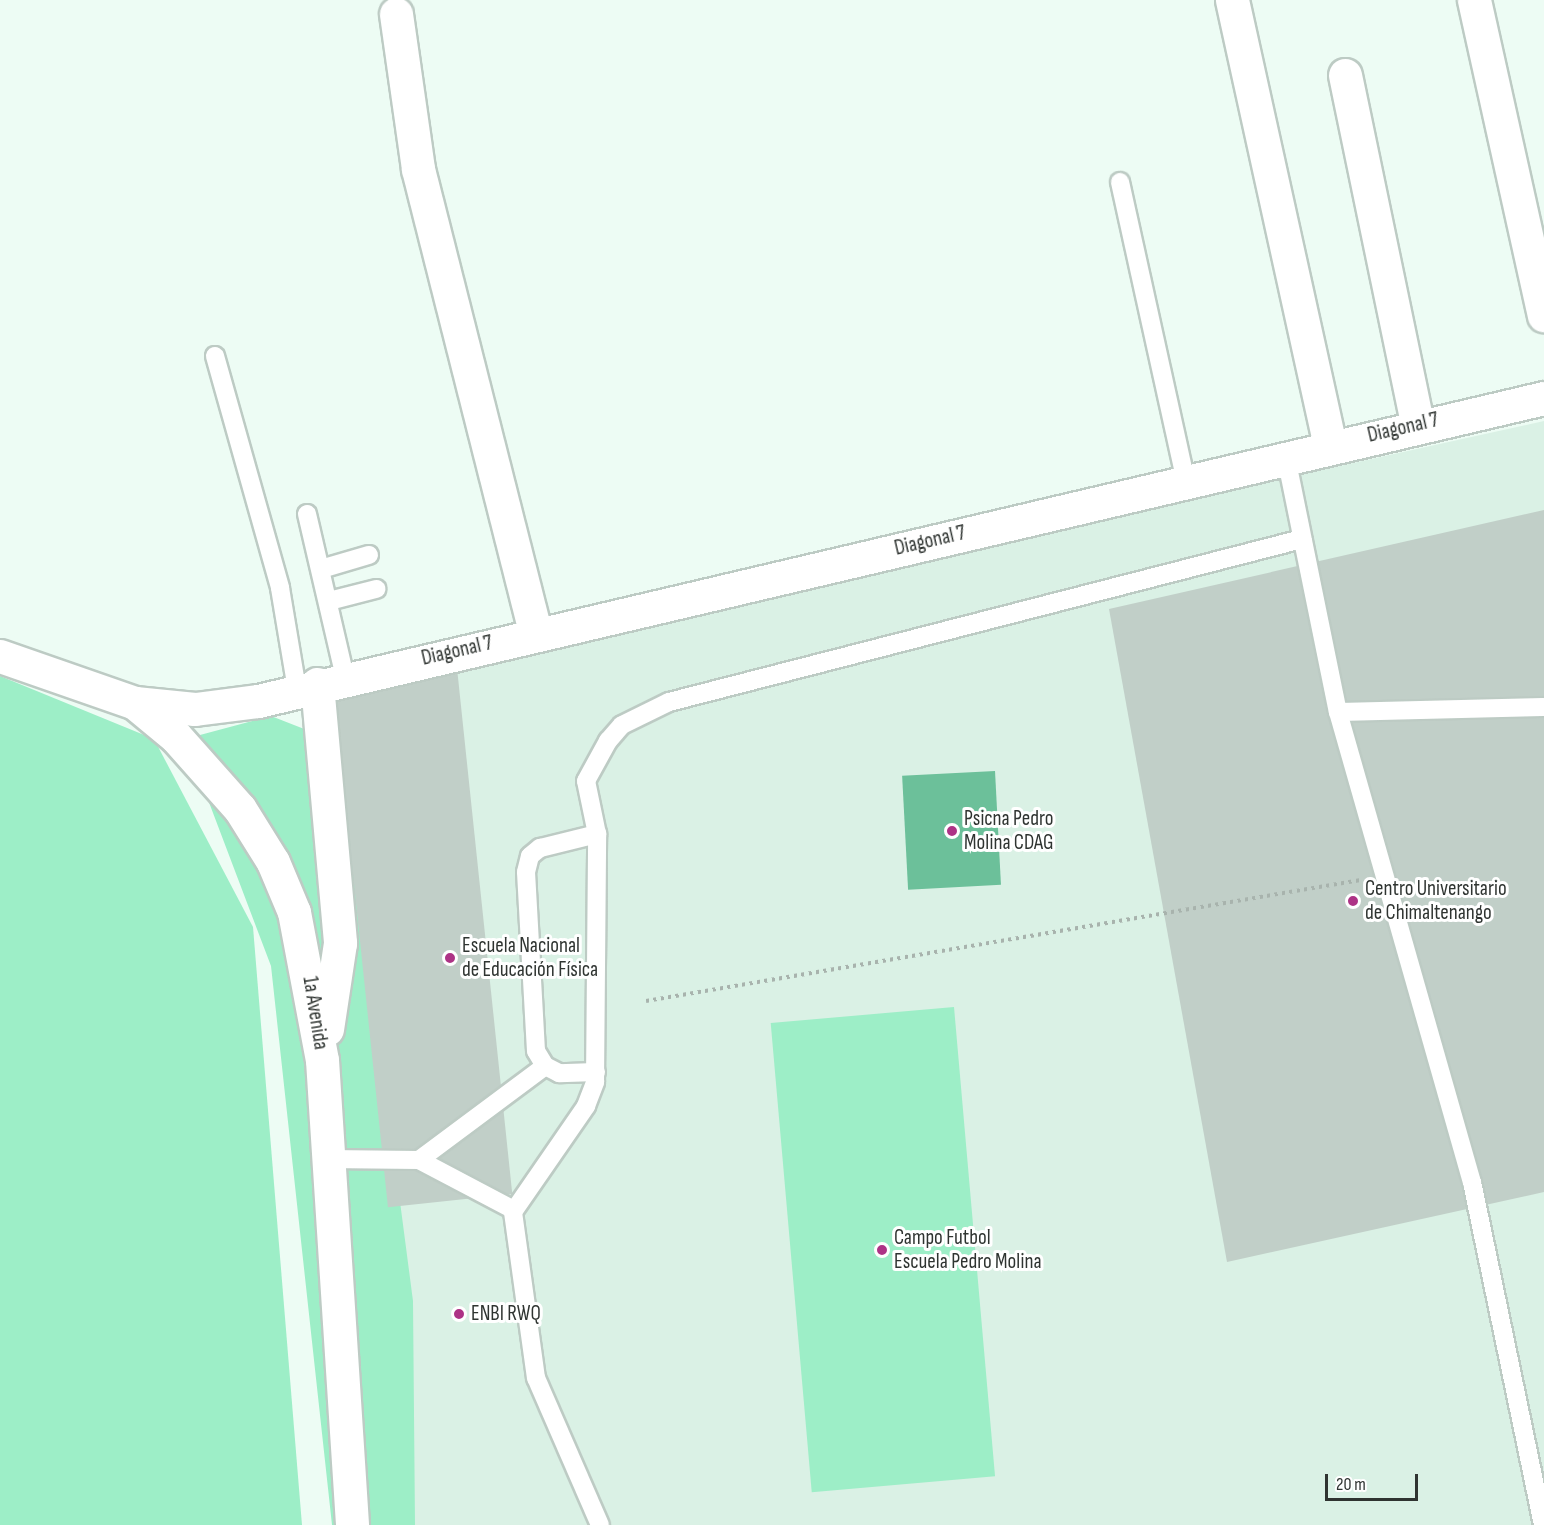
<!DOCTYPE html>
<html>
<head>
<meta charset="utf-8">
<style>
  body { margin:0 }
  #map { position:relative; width:1544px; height:1525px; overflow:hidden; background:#edfcf4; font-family:"Sofia Sans Condensed",sans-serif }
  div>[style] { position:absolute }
  .built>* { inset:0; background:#daf1e5 }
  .green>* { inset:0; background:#9deec7; transform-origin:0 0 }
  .water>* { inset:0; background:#6cc09a; transform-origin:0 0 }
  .building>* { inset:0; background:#c1cfc8; transform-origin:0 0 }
  .path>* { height:4px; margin-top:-2px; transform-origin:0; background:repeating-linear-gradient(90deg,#a8b3ad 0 3px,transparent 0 7.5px) }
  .roads { filter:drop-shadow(2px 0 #bdcbc4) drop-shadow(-2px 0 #bdcbc4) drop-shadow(0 2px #bdcbc4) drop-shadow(0 -2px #bdcbc4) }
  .service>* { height:18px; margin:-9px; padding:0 9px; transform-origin:9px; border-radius:9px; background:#fff }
  .minor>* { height:33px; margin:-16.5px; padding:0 16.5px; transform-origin:16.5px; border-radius:16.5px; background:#fff }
  .tertiary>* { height:33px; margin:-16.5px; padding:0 16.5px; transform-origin:16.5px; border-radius:16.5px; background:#fff }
  .secondary>* { height:33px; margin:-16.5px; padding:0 16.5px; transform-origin:16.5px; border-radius:16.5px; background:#fff }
  .dots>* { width:16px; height:16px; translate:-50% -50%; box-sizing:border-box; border:3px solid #fff; border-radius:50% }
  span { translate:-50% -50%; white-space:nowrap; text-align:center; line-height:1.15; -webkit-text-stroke:6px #fff; paint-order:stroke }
  .street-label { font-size:21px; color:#2f3431 }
  .poi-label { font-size:21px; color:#2f3431 }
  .left { translate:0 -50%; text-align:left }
  .scale { position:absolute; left:1325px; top:1474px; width:93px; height:27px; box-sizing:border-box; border:3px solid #2f3431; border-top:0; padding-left:8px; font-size:18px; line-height:21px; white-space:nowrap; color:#2f3431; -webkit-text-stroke:4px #fff; paint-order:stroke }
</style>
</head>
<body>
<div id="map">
  <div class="built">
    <div style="clip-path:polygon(1544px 421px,1544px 1525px,383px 1525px,326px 689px)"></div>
  </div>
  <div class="green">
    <div style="clip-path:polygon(0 676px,154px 739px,253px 927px,302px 1525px,0 1525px)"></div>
    <div style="clip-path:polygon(271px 716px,340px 743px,413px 1301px,415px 1525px,332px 1525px,271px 966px,185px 739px)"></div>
    <div style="left:954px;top:1007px;width:471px;height:184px;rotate:85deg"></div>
  </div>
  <div class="water">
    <div style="left:995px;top:771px;width:114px;height:93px;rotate:87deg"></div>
  </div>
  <div class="building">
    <div style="clip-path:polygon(1544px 510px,1544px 1192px,1227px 1262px,1109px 609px)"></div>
    <div style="left:457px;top:668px;width:529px;height:125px;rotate:84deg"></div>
  </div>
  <div class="path">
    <div style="left:646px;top:1001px;width:725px;rotate:-9.61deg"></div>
  </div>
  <div class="roads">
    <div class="service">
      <div style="left:1120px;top:182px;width:306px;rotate:77.6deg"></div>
      <div style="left:215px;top:356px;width:241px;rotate:74.3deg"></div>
      <div style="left:280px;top:588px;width:103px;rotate:80.5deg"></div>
      <div style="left:1286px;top:457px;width:260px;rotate:78.5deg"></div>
      <div style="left:1338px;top:712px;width:489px;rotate:74.1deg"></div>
      <div style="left:1472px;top:1182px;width:350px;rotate:78.3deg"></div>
      <div style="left:307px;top:514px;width:167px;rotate:76.9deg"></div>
      <div style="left:321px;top:569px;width:50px;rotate:-16.3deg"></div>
      <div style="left:329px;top:601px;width:49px;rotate:-14.3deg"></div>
      <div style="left:1338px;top:712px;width:206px;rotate:-1.4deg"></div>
      <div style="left:596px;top:1072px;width:37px;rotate:178deg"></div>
      <div style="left:559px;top:1073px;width:16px;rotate:-153deg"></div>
      <div style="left:545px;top:1066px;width:17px;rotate:-121deg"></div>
      <div style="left:536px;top:1051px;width:179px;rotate:-93.2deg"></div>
      <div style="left:526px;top:872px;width:16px;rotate:-76deg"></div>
      <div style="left:530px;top:856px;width:13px;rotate:-39deg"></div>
      <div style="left:540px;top:848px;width:59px;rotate:-13.8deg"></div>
      <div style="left:327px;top:1159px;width:92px;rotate:0.6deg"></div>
      <div style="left:419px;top:1160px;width:107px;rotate:27.8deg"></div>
      <div style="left:419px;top:1160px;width:157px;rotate:-36.7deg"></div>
      <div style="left:600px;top:1525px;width:160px;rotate:-113.5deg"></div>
      <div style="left:536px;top:1378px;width:168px;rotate:-97.9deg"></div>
      <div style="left:513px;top:1212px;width:129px;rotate:-55.4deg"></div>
      <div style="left:586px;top:1106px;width:26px;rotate:-69deg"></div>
      <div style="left:595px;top:1082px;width:248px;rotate:-89.5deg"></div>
      <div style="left:597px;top:834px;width:54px;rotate:-101.7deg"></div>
      <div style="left:586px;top:781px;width:46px;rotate:-61.2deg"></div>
      <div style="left:608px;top:741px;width:21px;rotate:-49deg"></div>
      <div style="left:622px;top:725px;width:52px;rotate:-26.1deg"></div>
      <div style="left:669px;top:702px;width:654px;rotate:-14.44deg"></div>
    </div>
    <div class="minor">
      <div style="left:1232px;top:0;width:457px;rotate:77.6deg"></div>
      <div style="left:1474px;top:0;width:323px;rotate:77.5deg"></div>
      <div style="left:396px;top:14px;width:157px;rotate:81.9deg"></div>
      <div style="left:418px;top:169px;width:479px;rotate:75.8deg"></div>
      <div style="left:1345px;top:75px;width:356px;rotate:78.3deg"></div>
    </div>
    <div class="tertiary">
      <div style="left:135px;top:703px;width:60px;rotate:5.7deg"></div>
      <div style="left:195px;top:709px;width:64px;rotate:-7.2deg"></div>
      <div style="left:258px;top:701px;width:1321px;rotate:-13.26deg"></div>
    </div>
    <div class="secondary">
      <div style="left:0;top:656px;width:143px;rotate:19.2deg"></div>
      <div style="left:135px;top:703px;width:53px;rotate:39.7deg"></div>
      <div style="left:176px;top:737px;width:96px;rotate:48.4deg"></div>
      <div style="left:240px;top:809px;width:62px;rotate:58.1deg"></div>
      <div style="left:273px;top:862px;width:54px;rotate:67.2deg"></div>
      <div style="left:294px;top:912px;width:151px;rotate:79.3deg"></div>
      <div style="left:322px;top:1060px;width:466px;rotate:86.3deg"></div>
      <div style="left:317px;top:684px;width:260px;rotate:84.9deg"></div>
      <div style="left:340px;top:943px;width:87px;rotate:98.6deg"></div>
    </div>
  </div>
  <div class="dots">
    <div style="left:952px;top:831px;background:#ad3386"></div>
    <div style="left:1353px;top:901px;background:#ad3386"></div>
    <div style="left:450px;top:958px;background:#ad3386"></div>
    <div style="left:882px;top:1250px;background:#ad3386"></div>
    <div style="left:459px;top:1314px;background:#ad3386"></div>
  </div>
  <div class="street-label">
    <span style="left:1403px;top:428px;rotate:-13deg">Diagonal 7</span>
    <span style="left:930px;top:541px;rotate:-13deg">Diagonal 7</span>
    <span style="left:457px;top:651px;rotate:-13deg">Diagonal 7</span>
    <span style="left:315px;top:1013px;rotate:81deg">1a Avenida</span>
  </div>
  <div class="poi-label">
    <span class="left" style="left:964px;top:831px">Psicna Pedro<br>Molina CDAG</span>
    <span class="left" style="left:1365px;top:901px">Centro Universitario<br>de Chimaltenango</span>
    <span class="left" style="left:462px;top:958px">Escuela Nacional<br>de Educación Física</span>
    <span class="left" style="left:894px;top:1250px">Campo Futbol<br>Escuela Pedro Molina</span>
    <span class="left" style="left:471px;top:1314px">ENBI RWQ</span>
  </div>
  <div class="scale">20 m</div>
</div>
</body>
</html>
